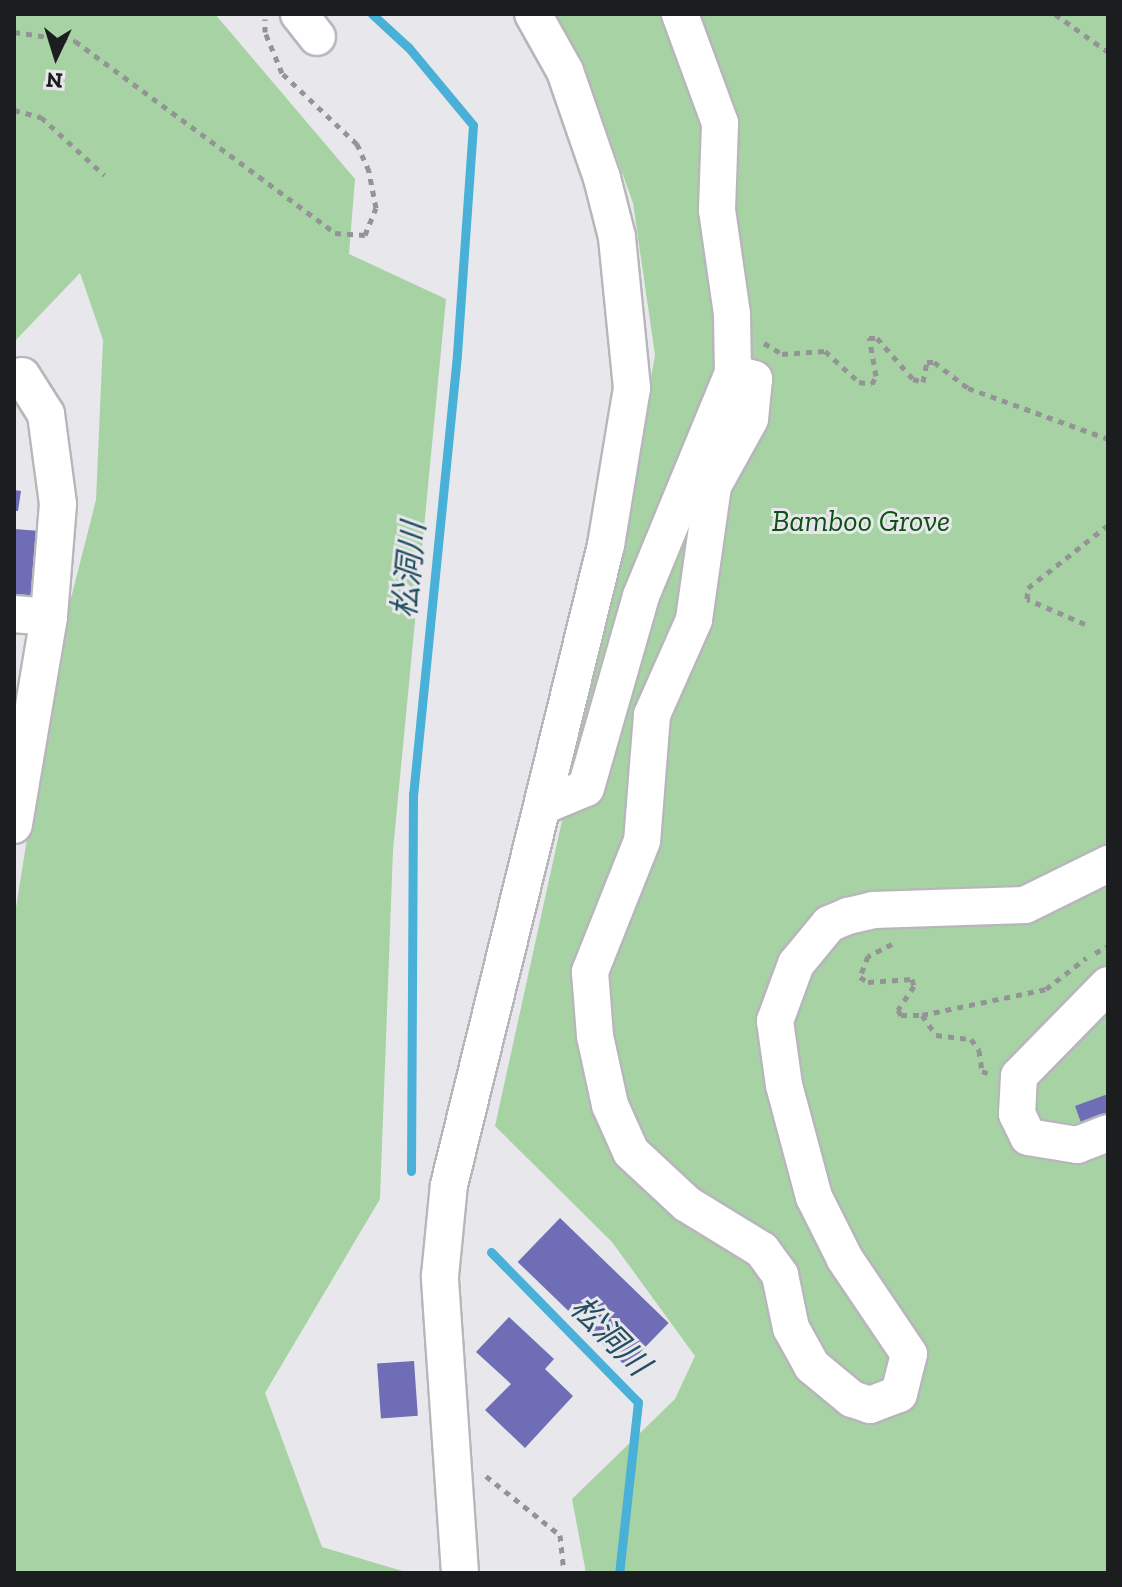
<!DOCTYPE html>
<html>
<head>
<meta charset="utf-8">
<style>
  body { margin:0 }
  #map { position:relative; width:1122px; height:1587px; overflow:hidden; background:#e8e8ec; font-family:"Zilla Slab","Noto Sans JP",serif }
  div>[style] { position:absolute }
  .green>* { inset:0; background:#a6d2a4 }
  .stream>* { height:9px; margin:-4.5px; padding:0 4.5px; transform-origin:4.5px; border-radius:4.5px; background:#49b0d8 }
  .building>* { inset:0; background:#6e6db5; transform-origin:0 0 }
  .path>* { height:5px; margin-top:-2.5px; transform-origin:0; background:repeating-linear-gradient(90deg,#949497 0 6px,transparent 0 12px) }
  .roads { filter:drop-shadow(2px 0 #b7b7bb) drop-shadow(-2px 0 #b7b7bb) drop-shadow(0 2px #b7b7bb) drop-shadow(0 -2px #b7b7bb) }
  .minor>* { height:36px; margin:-18px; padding:0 18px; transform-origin:18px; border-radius:18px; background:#fff }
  span { translate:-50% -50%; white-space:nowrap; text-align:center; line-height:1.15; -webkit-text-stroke:6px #e8e8ec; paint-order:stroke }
  .park-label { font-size:30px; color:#0e5013; font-style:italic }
  .water-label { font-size:32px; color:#234f60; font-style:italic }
  .frame { position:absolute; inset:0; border:16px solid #1c1d1e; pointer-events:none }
  .north { position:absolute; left:16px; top:16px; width:80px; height:80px; -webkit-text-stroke:6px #e8e8ec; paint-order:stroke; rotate:184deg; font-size:22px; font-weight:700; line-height:32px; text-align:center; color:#1c1d1e }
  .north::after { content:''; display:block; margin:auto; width:28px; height:36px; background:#1c1d1e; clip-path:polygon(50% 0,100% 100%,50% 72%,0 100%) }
</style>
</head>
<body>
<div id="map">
  <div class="green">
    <div style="clip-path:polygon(14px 14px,215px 14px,355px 179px,349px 254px,446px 299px,393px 850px,380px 1199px,265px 1393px,322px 1547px,409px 1573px,14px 1573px,14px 920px,56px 657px,96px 500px,103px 340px,80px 273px,14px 342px)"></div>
    <div style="clip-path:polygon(553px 14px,1108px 14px,1108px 1573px,586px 1573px,572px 1499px,675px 1399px,695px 1356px,612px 1242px,495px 1126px,617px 570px,655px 355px,633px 203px,583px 64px)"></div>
  </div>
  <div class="stream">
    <div style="left:372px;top:14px;width:50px;rotate:42.6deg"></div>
    <div style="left:409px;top:48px;width:100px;rotate:50.3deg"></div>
    <div style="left:473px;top:125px;width:231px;rotate:94deg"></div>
    <div style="left:457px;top:355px;width:441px;rotate:95.7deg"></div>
    <div style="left:413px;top:794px;width:377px;rotate:90.3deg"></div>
    <div style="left:491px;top:1252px;width:210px;rotate:45.6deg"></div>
    <div style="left:638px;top:1402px;width:172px;rotate:96.3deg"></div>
  </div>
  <div class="building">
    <div style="clip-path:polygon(14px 490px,21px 491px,18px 511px,14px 511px)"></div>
    <div style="clip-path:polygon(14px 529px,40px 531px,36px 597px,14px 596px)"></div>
    <div style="clip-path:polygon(1108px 1094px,1108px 1123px,1084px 1131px,1075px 1106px)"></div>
    <div style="left:560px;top:1218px;width:151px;height:61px;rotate:44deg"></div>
    <div style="clip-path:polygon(509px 1317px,554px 1359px,545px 1369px,573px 1396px,525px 1448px,485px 1410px,511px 1384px,476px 1352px)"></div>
    <div style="left:414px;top:1361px;width:55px;height:37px;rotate:86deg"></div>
  </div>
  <div class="path">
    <div style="left:1055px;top:14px;width:65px;rotate:35.6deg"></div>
    <div style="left:14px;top:32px;width:62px;rotate:8.4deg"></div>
    <div style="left:75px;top:41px;width:323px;rotate:36.4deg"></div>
    <div style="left:335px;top:233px;width:30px;rotate:4deg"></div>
    <div style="left:365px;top:235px;width:29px;rotate:-68deg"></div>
    <div style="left:376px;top:208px;width:38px;rotate:-101deg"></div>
    <div style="left:369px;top:171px;width:30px;rotate:-114deg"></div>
    <div style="left:357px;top:144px;width:103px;rotate:-136.6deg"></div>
    <div style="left:282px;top:73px;width:44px;rotate:-112.5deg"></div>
    <div style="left:265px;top:32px;width:13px;rotate:-90deg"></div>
    <div style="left:14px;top:110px;width:28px;rotate:15deg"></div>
    <div style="left:41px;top:117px;width:86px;rotate:42.6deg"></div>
    <div style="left:764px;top:343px;width:21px;rotate:31deg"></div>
    <div style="left:782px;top:354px;width:43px;rotate:-4deg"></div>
    <div style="left:825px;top:351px;width:46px;rotate:42.4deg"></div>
    <div style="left:859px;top:382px;width:13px;rotate:9deg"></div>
    <div style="left:872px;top:384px;width:9px;rotate:-63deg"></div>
    <div style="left:876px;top:376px;width:39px;rotate:-100deg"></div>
    <div style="left:869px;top:338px;width:8px"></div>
    <div style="left:877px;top:338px;width:55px;rotate:48.7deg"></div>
    <div style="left:913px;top:379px;width:10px;rotate:17deg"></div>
    <div style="left:923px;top:382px;width:20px;rotate:-79deg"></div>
    <div style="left:927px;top:362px;width:7px"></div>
    <div style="left:934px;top:362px;width:43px;rotate:37.4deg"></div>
    <div style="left:968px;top:388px;width:149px;rotate:20deg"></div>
    <div style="left:1085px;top:624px;width:63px;rotate:-156.7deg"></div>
    <div style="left:1027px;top:599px;width:11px;rotate:-85deg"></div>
    <div style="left:1028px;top:588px;width:102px;rotate:-38.2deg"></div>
    <div style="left:892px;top:944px;width:27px;rotate:153deg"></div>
    <div style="left:868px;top:956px;width:22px;rotate:111deg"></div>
    <div style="left:860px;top:977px;width:9px;rotate:32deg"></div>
    <div style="left:868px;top:982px;width:44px;rotate:-3.9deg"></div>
    <div style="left:912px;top:979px;width:7px;rotate:74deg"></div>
    <div style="left:914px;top:986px;width:29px;rotate:124deg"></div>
    <div style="left:898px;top:1010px;width:6px;rotate:59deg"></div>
    <div style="left:901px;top:1015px;width:21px"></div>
    <div style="left:922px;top:1015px;width:24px;rotate:55deg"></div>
    <div style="left:936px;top:1035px;width:35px;rotate:7deg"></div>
    <div style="left:971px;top:1039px;width:14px;rotate:54deg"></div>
    <div style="left:979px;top:1050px;width:21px;rotate:82deg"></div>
    <div style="left:982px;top:1071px;width:9px;rotate:21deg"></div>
    <div style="left:1095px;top:953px;width:15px;rotate:-28deg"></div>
    <div style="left:922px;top:1015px;width:127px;rotate:-11.8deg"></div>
    <div style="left:1046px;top:989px;width:51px;rotate:-37.8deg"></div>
    <div style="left:486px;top:1476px;width:95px;rotate:38.6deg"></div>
    <div style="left:560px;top:1535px;width:38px;rotate:84deg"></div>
  </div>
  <div class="roads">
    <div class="minor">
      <div style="left:299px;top:14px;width:29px;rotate:52deg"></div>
      <div style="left:733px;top:373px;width:22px;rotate:16deg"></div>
      <div style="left:754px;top:379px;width:40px;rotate:95.7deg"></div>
      <div style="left:750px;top:419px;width:77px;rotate:118.9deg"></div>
      <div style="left:713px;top:486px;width:135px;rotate:98.1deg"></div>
      <div style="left:694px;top:620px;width:104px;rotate:113.9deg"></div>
      <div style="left:652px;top:715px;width:126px;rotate:94.5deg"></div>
      <div style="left:642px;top:841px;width:141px;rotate:111.7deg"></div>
      <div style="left:590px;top:972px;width:64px;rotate:85.5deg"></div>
      <div style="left:595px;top:1036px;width:71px;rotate:77.7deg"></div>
      <div style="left:610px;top:1105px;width:51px;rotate:65.9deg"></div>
      <div style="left:631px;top:1152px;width:76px;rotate:42.9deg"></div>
      <div style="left:687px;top:1204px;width:88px;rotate:31.5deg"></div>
      <div style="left:762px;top:1250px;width:31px;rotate:54deg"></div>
      <div style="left:780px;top:1275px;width:54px;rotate:78.3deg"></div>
      <div style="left:791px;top:1328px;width:43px;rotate:61.1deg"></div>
      <div style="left:812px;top:1366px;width:52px;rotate:39.5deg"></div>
      <div style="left:852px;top:1399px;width:19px;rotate:18deg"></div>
      <div style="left:870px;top:1405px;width:31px;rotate:-21deg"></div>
      <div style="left:899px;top:1394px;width:41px;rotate:-76deg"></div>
      <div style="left:909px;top:1354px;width:115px;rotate:-124deg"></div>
      <div style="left:845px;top:1259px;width:69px;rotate:-116.6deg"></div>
      <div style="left:814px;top:1197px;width:116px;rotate:-105deg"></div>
      <div style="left:784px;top:1085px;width:65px;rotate:-98deg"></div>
      <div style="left:775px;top:1021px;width:61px;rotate:-69.8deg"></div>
      <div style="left:796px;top:964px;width:52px;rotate:-50.5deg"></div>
      <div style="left:829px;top:924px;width:21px;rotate:-23deg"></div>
      <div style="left:848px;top:916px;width:26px;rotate:-13deg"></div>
      <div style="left:873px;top:910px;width:152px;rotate:-1.9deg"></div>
      <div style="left:1025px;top:905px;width:93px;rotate:-26.3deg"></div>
      <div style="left:22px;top:376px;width:45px;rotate:57.7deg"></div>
      <div style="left:46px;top:414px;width:91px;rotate:82.4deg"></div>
      <div style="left:58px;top:504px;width:113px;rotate:94.6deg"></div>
      <div style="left:14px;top:614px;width:35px;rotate:5deg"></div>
      <div style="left:49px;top:617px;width:211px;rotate:99.6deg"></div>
      <div style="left:545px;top:805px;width:44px;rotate:-22.5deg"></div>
      <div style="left:586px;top:788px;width:200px;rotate:-74deg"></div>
      <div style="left:641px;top:596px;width:241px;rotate:-67.6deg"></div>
      <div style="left:733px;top:373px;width:59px;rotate:-91deg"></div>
      <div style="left:732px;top:314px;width:105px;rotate:-98.2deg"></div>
      <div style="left:717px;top:210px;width:87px;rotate:-88deg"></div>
      <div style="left:720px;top:123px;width:116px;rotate:-110.2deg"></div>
      <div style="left:1108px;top:985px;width:127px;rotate:134.4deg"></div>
      <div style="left:1019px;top:1076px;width:38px;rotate:93deg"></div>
      <div style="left:1017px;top:1114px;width:25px;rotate:64deg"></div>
      <div style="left:1028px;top:1137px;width:50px;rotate:9.3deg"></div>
      <div style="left:1077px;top:1145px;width:33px;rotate:-21deg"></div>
      <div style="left:460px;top:1573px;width:298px;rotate:-93.9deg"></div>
      <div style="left:440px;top:1276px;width:91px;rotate:-84.4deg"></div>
      <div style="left:449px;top:1185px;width:659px;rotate:-76.22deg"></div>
      <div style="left:606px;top:545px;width:159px;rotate:-80.6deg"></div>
      <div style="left:632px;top:388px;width:152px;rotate:-95.7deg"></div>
      <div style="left:617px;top:237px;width:61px;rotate:-104.3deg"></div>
      <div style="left:602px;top:178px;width:113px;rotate:-109.1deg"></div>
      <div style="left:565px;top:71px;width:65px;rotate:-119.3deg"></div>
    </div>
  </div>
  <div class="park-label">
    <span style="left:861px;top:521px">Bamboo Grove</span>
  </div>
  <div class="water-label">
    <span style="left:409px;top:570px;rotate:-84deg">松洞川</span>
    <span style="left:610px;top:1336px;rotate:45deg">松洞川</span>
  </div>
  <div class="frame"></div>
  <div class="north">N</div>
</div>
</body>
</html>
